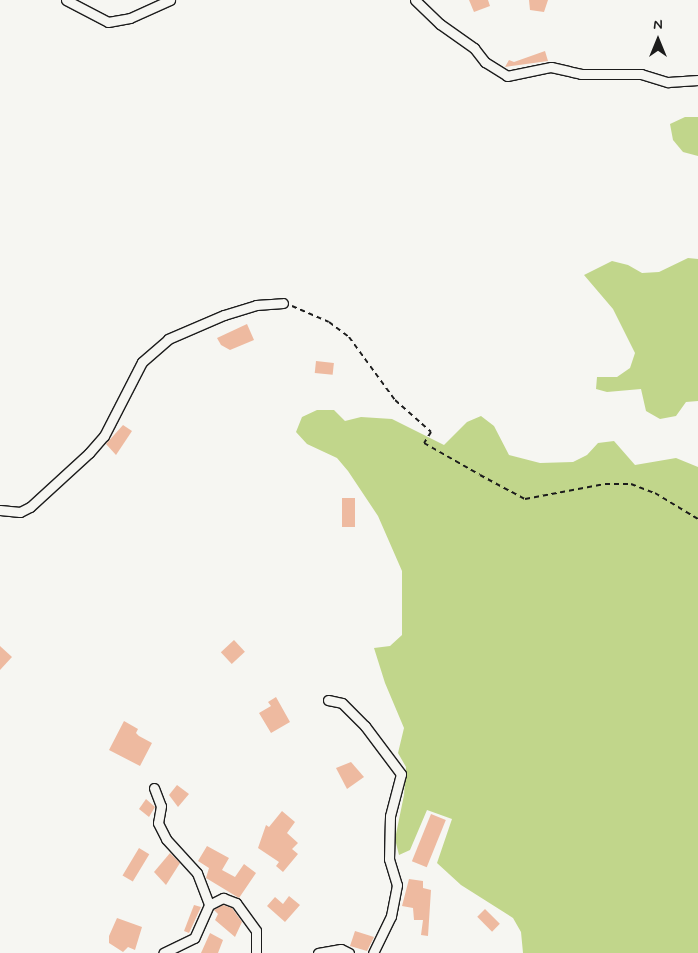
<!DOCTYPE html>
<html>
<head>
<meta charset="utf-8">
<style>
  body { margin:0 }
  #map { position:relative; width:698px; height:953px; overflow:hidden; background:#f6f6f2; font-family:Mynerve,sans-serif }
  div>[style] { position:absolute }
  .green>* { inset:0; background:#c1d68b }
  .building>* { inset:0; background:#eebaa0; transform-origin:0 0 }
  .path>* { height:2px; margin-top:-1px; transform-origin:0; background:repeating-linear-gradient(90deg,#1c1c1c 0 5px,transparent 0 9px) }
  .roads { filter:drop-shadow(1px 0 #1c1c1c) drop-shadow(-1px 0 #1c1c1c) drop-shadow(0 1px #1c1c1c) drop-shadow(0 -1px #1c1c1c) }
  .minor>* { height:9px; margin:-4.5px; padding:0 4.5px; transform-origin:4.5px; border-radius:4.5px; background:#f6f6f2 }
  span { translate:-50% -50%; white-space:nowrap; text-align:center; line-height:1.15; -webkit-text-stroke:5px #f6f6f2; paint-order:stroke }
  .north { position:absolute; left:633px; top:15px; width:50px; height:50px; -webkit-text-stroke:4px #f6f6f2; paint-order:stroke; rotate:0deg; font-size:14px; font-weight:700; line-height:20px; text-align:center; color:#1c1c1c }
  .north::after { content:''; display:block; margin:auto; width:18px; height:22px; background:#1c1c1c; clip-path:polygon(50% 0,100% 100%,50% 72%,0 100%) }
</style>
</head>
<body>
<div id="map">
  <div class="green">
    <div style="clip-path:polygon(685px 117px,698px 117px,698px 156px,683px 152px,673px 140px,670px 124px)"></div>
    <div style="clip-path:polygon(688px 258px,698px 259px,698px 401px,686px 402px,676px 416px,660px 419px,646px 411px,641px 389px,607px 392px,596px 389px,597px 377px,617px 377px,630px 368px,635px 353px,613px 309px,584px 275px,612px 261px,628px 265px,642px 273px,659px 272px)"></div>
    <div style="clip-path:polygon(317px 410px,334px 410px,345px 421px,361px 417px,392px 419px,444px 445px,467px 422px,481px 416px,494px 426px,509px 455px,540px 463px,573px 462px,587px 455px,598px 443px,614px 441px,635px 465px,676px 458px,698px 467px,698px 953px,523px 953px,521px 932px,513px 918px,461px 885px,437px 863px,452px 819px,427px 810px,410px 850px,399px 855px,395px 839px,404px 795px,406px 767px,398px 753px,404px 728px,385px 683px,374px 648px,390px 646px,402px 635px,402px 571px,378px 516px,348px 471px,337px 458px,307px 444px,296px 432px,302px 417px)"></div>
  </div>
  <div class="building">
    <div style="clip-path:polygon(469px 0,488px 0,490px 6px,474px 12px)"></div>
    <div style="clip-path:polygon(529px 0,548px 0,544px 12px,530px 10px)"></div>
    <div style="clip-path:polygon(545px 51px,548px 61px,505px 67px,509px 60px,514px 62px)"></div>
    <div style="clip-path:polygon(247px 324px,254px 340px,230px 350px,221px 345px,217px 338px)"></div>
    <div style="left:316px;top:361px;width:18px;height:12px;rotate:6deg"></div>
    <div style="clip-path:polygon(123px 425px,132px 431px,116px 455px,106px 444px)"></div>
    <div style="left:342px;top:498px;width:13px;height:29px"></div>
    <div style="left:234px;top:640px;width:16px;height:18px;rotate:47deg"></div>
    <div style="clip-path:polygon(0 646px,12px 657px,0 670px)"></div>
    <div style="clip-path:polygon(276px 697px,290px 722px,271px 733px,259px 713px,271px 706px,268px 702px)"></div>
    <div style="clip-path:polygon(124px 721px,138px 729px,136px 733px,139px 736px,152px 743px,140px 766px,109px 750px)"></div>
    <div style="clip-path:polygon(351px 762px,364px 777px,347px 789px,336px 768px)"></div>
    <div style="clip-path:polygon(177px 785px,189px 794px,178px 807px,169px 795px)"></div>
    <div style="clip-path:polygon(146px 799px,155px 807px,149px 817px,139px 809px)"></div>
    <div style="clip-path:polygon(282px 811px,295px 822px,287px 833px,298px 843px,292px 849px,298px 854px,283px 872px,276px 866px,279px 862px,258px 848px,266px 825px,269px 827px)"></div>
    <div style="left:431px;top:814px;width:16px;height:51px;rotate:22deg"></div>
    <div style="clip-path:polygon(207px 846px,229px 858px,222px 870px,235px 877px,244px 864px,256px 873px,239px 898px,206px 878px,209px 868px,198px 861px)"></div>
    <div style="left:139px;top:848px;width:12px;height:32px;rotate:31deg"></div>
    <div style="clip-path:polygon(170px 853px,180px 863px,166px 885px,154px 872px)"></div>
    <div style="clip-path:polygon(409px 879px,423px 881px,423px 888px,431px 890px,428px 936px,421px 935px,423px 920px,414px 920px,413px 908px,402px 906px)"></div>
    <div style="clip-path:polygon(289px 896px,300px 905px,285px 922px,267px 906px,275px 897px,283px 904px)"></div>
    <div style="clip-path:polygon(194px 905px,201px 907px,189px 933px,184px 931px)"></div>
    <div style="clip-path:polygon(223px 905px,232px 908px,242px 922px,235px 937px,215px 920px,218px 914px,214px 910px)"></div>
    <div style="left:485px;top:909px;width:21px;height:11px;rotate:45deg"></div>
    <div style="clip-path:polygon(117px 918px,142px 927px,135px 950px,128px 947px,123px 952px,109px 943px,109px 936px)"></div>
    <div style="clip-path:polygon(355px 931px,374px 937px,367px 951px,350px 946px)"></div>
    <div style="clip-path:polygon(210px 933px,223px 940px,218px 953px,201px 953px)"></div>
  </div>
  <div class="path">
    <div style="left:292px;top:306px;width:40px;rotate:23.4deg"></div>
    <div style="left:329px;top:322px;width:25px;rotate:37deg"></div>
    <div style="left:349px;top:337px;width:78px;rotate:53.9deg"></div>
    <div style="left:395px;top:400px;width:48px;rotate:41.6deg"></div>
    <div style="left:431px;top:432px;width:13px;rotate:122deg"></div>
    <div style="left:424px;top:443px;width:64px;rotate:29.7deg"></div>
    <div style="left:480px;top:475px;width:51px;rotate:28.1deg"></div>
    <div style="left:525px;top:499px;width:81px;rotate:-10.6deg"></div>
    <div style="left:605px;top:484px;width:26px"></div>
    <div style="left:631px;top:484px;width:26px;rotate:21deg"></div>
    <div style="left:655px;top:493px;width:50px;rotate:31.2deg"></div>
  </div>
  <div class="roads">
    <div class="minor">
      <div style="left:66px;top:0;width:47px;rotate:27.6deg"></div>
      <div style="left:108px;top:22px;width:22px;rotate:-10deg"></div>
      <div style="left:130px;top:18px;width:44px;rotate:-24.2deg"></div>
      <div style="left:415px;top:0;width:35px;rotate:44deg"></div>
      <div style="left:440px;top:24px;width:42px;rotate:35.2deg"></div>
      <div style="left:474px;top:48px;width:18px;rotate:52deg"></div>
      <div style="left:485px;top:62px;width:26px;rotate:32deg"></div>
      <div style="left:507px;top:76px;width:45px;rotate:-11.6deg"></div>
      <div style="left:551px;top:67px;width:31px;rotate:13deg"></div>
      <div style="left:581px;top:74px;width:60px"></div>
      <div style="left:641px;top:74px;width:28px;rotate:17deg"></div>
      <div style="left:668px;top:82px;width:30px;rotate:-4deg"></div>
      <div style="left:0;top:510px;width:20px;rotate:6deg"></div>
      <div style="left:20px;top:512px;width:11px;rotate:-27deg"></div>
      <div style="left:30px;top:507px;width:80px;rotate:-42.5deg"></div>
      <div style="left:89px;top:453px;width:23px;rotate:-49deg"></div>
      <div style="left:104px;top:436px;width:83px;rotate:-62.8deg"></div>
      <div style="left:142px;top:362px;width:35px;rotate:-41deg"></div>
      <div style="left:168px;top:339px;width:61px;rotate:-23.2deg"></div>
      <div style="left:224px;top:315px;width:34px;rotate:-17deg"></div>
      <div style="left:256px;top:305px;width:27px;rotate:-4deg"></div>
      <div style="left:328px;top:700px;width:14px;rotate:12deg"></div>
      <div style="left:342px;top:703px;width:33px;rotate:45deg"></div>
      <div style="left:365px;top:726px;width:60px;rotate:53.1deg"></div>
      <div style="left:401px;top:774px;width:43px;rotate:104.7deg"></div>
      <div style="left:390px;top:816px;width:43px;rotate:91.3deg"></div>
      <div style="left:389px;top:859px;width:27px;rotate:73deg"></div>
      <div style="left:397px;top:885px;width:32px;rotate:101deg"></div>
      <div style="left:391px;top:916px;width:41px;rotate:115.9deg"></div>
      <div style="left:154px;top:788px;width:19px;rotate:69deg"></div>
      <div style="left:161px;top:806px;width:17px;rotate:100deg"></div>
      <div style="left:158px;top:823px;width:18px;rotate:63deg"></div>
      <div style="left:166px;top:839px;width:46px;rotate:47.6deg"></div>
      <div style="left:197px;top:873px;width:34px;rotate:69deg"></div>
      <div style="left:209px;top:905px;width:36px;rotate:114deg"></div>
      <div style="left:194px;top:938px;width:34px;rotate:154deg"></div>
      <div style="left:209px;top:905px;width:16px;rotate:-27deg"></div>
      <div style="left:223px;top:898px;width:14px;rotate:21deg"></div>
      <div style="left:236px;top:903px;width:34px;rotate:54deg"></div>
      <div style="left:256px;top:931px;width:22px;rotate:90deg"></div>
      <div style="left:318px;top:953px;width:23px;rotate:-10deg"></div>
      <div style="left:341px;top:949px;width:9px;rotate:27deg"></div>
    </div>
  </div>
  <div class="north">N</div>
</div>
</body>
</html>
